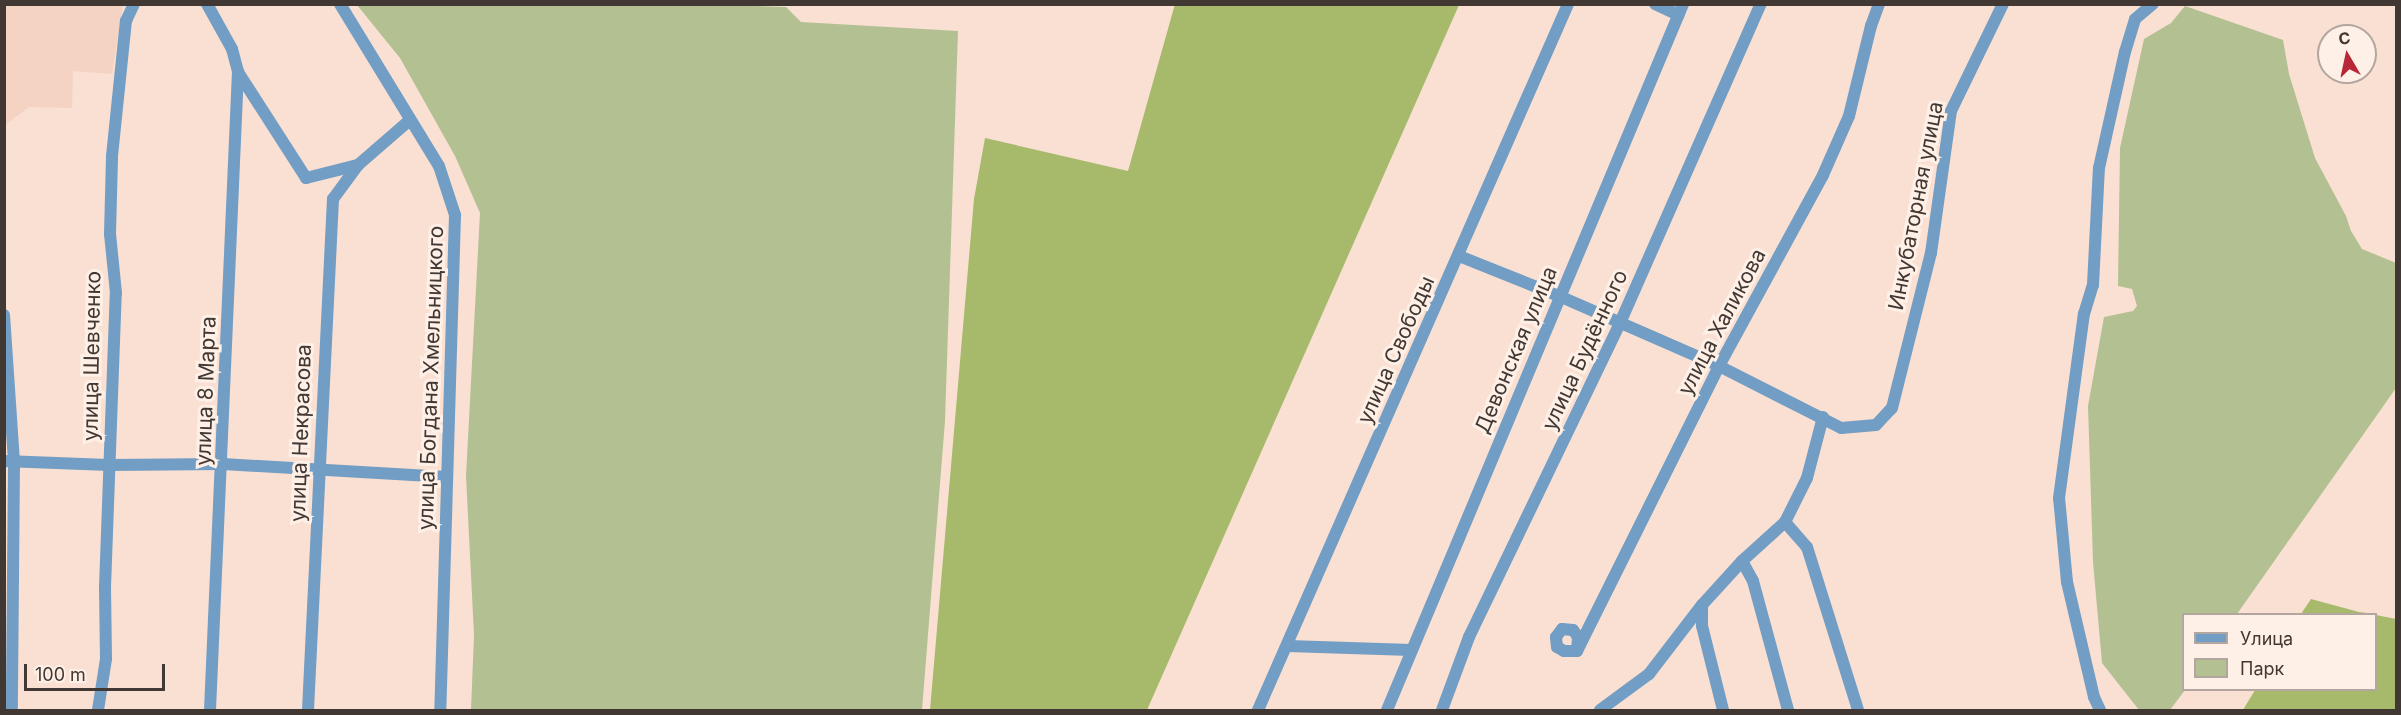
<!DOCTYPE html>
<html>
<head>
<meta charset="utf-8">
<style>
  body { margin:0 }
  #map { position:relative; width:2401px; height:715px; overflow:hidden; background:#f9e0d2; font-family:Inter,sans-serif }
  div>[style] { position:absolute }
  .built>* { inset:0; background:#f4d3c2 }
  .green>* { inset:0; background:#b3c092 }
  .forest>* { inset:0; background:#a7ba6c }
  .minor>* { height:12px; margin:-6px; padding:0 6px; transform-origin:6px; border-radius:6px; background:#729dc4 }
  span { translate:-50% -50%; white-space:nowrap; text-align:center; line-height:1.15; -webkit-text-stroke:6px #fff0e7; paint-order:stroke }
  .street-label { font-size:21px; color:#423833 }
  .frame { position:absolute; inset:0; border:6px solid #423833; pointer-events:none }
  .legend { position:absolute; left:2182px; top:613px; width:195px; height:78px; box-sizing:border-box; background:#fff0e7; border:2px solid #b3a69f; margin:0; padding:8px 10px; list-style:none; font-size:18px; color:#423833 }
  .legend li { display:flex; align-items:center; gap:12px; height:30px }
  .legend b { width:30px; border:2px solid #b3a69f }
  .north { position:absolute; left:2317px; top:24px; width:60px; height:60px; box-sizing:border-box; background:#fff0e7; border:2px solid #b3a69f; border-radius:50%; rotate:351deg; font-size:16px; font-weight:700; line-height:24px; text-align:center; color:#423833 }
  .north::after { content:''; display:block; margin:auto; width:21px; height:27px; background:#b82738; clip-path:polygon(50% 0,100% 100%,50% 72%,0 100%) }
  .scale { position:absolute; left:24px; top:664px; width:141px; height:27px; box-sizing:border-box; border:3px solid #423833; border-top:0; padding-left:8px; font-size:18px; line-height:21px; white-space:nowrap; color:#423833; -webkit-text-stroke:4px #fff0e7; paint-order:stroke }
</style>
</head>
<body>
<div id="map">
  <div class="built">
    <div style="clip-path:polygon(5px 4px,123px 5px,112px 74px,73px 71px,72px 108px,29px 107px,5px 125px)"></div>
  </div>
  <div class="green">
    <div style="clip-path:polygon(357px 5px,726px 5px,786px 7px,801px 22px,958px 31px,945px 421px,922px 710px,471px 710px,474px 635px,466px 476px,480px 213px,455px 156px,400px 58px)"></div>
    <div style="clip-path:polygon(2185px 6px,2283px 40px,2289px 74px,2315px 158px,2346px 216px,2351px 231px,2362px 249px,2396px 263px,2396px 388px,2237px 614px,2184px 614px,2185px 690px,2170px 710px,2139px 710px,2102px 663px,2093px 562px,2088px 406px,2104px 317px,2133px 311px,2137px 306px,2132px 289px,2118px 286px,2120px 148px,2144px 39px,2171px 23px)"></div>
  </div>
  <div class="forest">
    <div style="clip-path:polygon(1175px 4px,1459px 5px,1147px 710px,930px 710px,974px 199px,985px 138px,1128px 171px)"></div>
    <div style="clip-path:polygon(2311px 599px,2359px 612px,2375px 614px,2301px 614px)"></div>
    <div style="clip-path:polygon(2376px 615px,2396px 619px,2396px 710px,2243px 710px,2255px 690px,2376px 690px)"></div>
  </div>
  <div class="minor">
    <div style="left:207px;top:4px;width:51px;rotate:60.9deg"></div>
    <div style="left:232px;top:49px;width:24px;rotate:75deg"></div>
    <div style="left:238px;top:72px;width:126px;rotate:57.3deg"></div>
    <div style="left:306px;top:178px;width:54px;rotate:-14deg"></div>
    <div style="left:340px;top:4px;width:190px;rotate:58.6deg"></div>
    <div style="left:439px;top:166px;width:52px;rotate:71.9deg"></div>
    <div style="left:455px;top:215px;width:495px;rotate:91.7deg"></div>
    <div style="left:1655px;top:4px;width:26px;rotate:25deg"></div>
    <div style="left:1459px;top:256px;width:108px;rotate:21.8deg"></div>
    <div style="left:1559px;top:296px;width:175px;rotate:23.6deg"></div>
    <div style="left:1719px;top:366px;width:137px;rotate:26.9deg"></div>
    <div style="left:1841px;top:428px;width:35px;rotate:-5deg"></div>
    <div style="left:1876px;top:425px;width:23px;rotate:-47deg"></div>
    <div style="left:1892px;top:408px;width:160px;rotate:-75.9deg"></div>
    <div style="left:1931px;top:253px;width:143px;rotate:-82deg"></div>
    <div style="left:1951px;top:111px;width:119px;rotate:-64.1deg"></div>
    <div style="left:4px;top:315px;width:146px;rotate:86.1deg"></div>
    <div style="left:14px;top:461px;width:249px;rotate:90.5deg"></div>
    <div style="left:4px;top:461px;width:105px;rotate:2.2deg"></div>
    <div style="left:109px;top:465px;width:114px;rotate:-0.5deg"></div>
    <div style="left:223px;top:464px;width:224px;rotate:3.3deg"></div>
    <div style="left:1785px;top:522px;width:33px;rotate:49deg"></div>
    <div style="left:1807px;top:547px;width:171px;rotate:72.6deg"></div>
    <div style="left:1742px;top:561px;width:23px;rotate:61deg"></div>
    <div style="left:1753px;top:581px;width:134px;rotate:74.8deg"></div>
    <div style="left:1562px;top:629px;width:11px;rotate:5deg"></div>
    <div style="left:1573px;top:630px;width:9px;rotate:54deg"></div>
    <div style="left:1578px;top:637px;width:14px;rotate:94deg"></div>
    <div style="left:1577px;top:651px;width:13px;rotate:180deg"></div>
    <div style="left:1564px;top:651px;width:8px;rotate:-150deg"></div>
    <div style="left:1557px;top:647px;width:10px;rotate:-96deg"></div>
    <div style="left:1556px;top:637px;width:10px;rotate:-53deg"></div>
    <div style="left:1288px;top:646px;width:123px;rotate:1.9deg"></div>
    <div style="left:1577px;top:651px;width:318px;rotate:-63.5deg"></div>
    <div style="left:1719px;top:366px;width:217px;rotate:-61.4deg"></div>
    <div style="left:1823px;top:175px;width:64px;rotate:-66.2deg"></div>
    <div style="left:1849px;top:116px;width:93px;rotate:-76.3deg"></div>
    <div style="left:1871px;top:26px;width:23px;rotate:-70deg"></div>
    <div style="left:98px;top:710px;width:52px;rotate:-81.1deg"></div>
    <div style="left:106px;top:659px;width:72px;rotate:-90.8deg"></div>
    <div style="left:105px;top:587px;width:294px;rotate:-87.9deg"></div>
    <div style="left:116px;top:293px;width:59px;rotate:-95.8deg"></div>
    <div style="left:110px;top:234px;width:78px;rotate:-88.5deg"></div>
    <div style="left:112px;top:156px;width:136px;rotate:-84.1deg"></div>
    <div style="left:126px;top:21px;width:19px;rotate:-65deg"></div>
    <div style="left:210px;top:710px;width:639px;rotate:-87.49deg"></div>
    <div style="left:308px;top:710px;width:512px;rotate:-87.2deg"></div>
    <div style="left:333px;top:199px;width:42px;rotate:-53.7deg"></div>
    <div style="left:358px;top:165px;width:69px;rotate:-40.9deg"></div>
    <div style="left:1258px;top:710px;width:771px;rotate:-66.29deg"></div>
    <div style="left:1387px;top:710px;width:766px;rotate:-67.25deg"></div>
    <div style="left:1442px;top:710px;width:78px;rotate:-69.7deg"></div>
    <div style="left:1469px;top:637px;width:348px;rotate:-64.3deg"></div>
    <div style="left:1620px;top:323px;width:349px;rotate:-66.2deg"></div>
    <div style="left:1600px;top:710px;width:61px;rotate:-36.3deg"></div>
    <div style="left:1649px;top:674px;width:87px;rotate:-52.5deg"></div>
    <div style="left:1723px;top:710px;width:87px;rotate:-104deg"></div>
    <div style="left:1702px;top:626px;width:21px;rotate:-90deg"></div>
    <div style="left:1702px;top:605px;width:59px;rotate:-47.7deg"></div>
    <div style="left:1742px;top:561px;width:58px;rotate:-42.2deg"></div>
    <div style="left:1785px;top:522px;width:49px;rotate:-63.4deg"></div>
    <div style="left:1807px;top:478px;width:63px;rotate:-75.3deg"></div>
    <div style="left:2100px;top:710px;width:14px;rotate:-115deg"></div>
    <div style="left:2094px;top:697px;width:118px;rotate:-103.2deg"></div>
    <div style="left:2067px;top:582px;width:84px;rotate:-95.4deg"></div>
    <div style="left:2059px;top:498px;width:186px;rotate:-82.3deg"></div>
    <div style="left:2084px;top:314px;width:30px;rotate:-73deg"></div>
    <div style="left:2093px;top:285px;width:117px;rotate:-87.1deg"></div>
    <div style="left:2099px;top:168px;width:119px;rotate:-77.4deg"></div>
    <div style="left:2125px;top:52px;width:34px;rotate:-73deg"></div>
    <div style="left:2135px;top:19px;width:23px;rotate:-40deg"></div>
  </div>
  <div class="street-label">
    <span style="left:1916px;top:206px;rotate:-79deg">Инкубаторная улица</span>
    <span style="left:1722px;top:322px;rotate:-62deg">улица Халикова</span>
    <span style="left:1396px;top:350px;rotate:-66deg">улица Свободы</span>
    <span style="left:1516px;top:350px;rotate:-67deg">Девонская улица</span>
    <span style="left:1585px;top:350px;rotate:-65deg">улица Будённого</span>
    <span style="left:92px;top:356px;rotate:-89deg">улица Шевченко</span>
    <span style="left:431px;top:378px;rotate:-88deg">улица Богдана Хмельницкого</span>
    <span style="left:206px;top:391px;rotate:-88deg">улица 8 Марта</span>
    <span style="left:301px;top:433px;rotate:-88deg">улица Некрасова</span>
  </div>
  <div class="frame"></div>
  <ul class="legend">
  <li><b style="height:8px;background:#729dc4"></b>Улица</li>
  <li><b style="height:16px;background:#b3c092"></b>Парк</li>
  </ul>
  <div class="north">С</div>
  <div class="scale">100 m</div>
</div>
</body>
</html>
